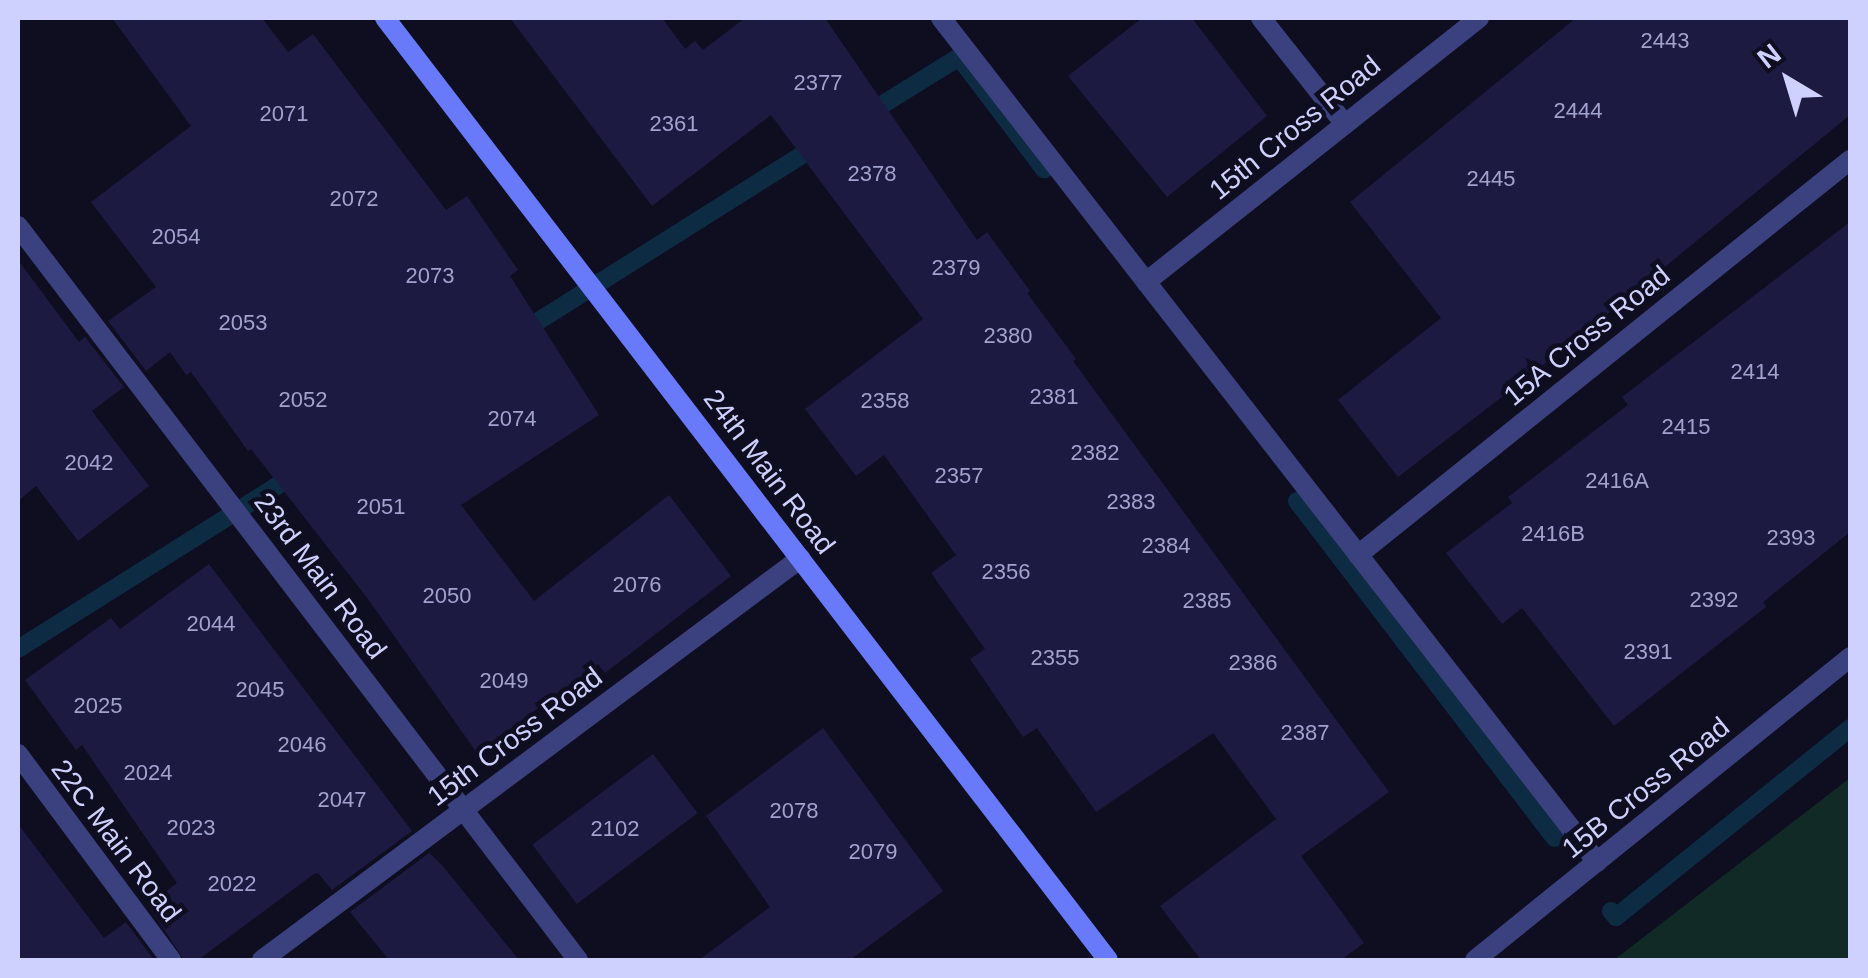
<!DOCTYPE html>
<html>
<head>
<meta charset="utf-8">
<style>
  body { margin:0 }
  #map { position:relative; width:1868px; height:978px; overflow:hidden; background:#0e0e20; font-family:Helvetica,sans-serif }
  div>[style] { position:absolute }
  .green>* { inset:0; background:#112a25 }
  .stream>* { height:18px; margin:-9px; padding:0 9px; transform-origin:9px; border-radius:9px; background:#0e2b44 }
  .building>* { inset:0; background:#1c1a41; transform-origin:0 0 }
  .street>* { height:20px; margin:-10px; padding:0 10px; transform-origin:10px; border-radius:10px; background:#3a417e }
  .secondary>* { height:20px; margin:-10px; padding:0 10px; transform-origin:10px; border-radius:10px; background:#687afa }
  span { translate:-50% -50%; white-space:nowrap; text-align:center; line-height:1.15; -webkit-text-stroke:9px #0e0e20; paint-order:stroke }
  .number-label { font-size:22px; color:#a2a2ce }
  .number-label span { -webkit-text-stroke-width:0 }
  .street-label { font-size:28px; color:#ced0fd }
  .frame { position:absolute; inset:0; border:20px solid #ced0fd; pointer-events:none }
  .north { position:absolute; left:1738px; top:30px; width:100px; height:100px; -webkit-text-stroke:8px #0e0e20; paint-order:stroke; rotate:322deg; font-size:28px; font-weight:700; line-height:40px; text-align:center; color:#ced0fd }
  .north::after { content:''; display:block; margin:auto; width:35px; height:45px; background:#ced0fd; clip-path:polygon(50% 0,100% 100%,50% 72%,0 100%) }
</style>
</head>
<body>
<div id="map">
  <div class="green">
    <div style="clip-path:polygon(1850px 778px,1850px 960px,1614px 960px)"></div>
  </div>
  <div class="stream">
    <div style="left:864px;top:116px;width:112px;rotate:-31.8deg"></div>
    <div style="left:959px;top:57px;width:141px;rotate:52.8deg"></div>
    <div style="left:521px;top:332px;width:355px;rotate:-32.2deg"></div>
    <div style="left:1297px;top:501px;width:424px;rotate:52.6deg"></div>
    <div style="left:18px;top:649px;width:328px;rotate:-32.2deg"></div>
    <div style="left:1611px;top:911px;width:8px;rotate:50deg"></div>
    <div style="left:1616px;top:917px;width:301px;rotate:-38.9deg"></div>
  </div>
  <div class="building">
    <div style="clip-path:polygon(112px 18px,262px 18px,288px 52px,313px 34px,446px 210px,467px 196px,518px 270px,510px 276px,599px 415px,461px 505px,534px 601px,669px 495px,731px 576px,605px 673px,598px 664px,477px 753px,368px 599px,251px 449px,248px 451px,191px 372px,186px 375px,170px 352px,146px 371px,108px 321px,156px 287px,91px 202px,191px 126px)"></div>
    <div style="clip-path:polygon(510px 18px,662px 18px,685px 49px,695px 41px,703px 50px,745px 18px,825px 18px,977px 240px,987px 232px,1030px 291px,1027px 293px,1076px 359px,1073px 361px,1389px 792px,1301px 856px,1364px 943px,1341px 960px,1201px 960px,1160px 906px,1276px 819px,1213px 733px,1096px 812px,1037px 728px,1023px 737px,970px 659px,985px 649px,931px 573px,956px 555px,884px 455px,856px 476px,805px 409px,923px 319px,771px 115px,652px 206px)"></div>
    <div style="clip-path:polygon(1142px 18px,1192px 18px,1267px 116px,1167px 197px,1068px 76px)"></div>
    <div style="clip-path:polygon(1576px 18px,1850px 18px,1850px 115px,1577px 339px,1398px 477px,1338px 400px,1441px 318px,1350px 202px)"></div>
    <div style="clip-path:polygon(1850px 222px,1850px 532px,1763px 602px,1766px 607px,1614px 726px,1522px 608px,1502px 624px,1446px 553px,1512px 503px,1508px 497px,1628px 405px,1622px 397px)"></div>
    <div style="clip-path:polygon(18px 260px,79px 342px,85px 337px,124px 387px,92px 411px,149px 486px,78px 541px,36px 486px,18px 501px)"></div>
    <div style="clip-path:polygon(209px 564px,412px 831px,332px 890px,318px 873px,314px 874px,198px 960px,184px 960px,148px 905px,177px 883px,82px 745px,76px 750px,25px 680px,111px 618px,120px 629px)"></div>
    <div style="clip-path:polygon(823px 728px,943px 891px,850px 960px,699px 960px,770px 907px,706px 816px)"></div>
    <div style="left:653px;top:754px;width:74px;height:151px;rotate:53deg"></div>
    <div style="clip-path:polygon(18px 824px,104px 938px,126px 922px,154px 960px,18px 960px)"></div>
    <div style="clip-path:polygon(429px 853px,442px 865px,519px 960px,389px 960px,350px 912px)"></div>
  </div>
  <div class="street">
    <div style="left:941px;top:18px;width:1069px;rotate:52.14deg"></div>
    <div style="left:1261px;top:18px;width:134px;rotate:51.7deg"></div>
    <div style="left:18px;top:226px;width:923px;rotate:52.66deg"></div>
    <div style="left:1146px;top:282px;width:425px;rotate:-38.4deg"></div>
    <div style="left:1358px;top:555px;width:631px;rotate:-38.76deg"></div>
    <div style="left:18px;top:754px;width:257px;rotate:53.4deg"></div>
    <div style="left:262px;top:960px;width:672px;rotate:-36.72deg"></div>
    <div style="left:1475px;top:960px;width:482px;rotate:-38.9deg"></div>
  </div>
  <div class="secondary">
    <div style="left:385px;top:18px;width:1187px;rotate:52.49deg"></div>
  </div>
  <div class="number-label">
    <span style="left:1665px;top:41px">2443</span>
    <span style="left:818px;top:83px">2377</span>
    <span style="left:1578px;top:111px">2444</span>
    <span style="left:284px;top:114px">2071</span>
    <span style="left:674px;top:124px">2361</span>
    <span style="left:872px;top:174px">2378</span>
    <span style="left:1491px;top:179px">2445</span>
    <span style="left:354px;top:199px">2072</span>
    <span style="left:176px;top:237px">2054</span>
    <span style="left:956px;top:268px">2379</span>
    <span style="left:430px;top:276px">2073</span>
    <span style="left:243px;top:323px">2053</span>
    <span style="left:1008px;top:336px">2380</span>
    <span style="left:1755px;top:372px">2414</span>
    <span style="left:1054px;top:397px">2381</span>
    <span style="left:303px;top:400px">2052</span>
    <span style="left:885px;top:401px">2358</span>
    <span style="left:512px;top:419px">2074</span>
    <span style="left:1686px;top:427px">2415</span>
    <span style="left:1095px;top:453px">2382</span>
    <span style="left:89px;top:463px">2042</span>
    <span style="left:959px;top:476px">2357</span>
    <span style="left:1617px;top:481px">2416A</span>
    <span style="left:1131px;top:502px">2383</span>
    <span style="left:381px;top:507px">2051</span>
    <span style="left:1553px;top:534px">2416B</span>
    <span style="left:1791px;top:538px">2393</span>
    <span style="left:1166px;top:546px">2384</span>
    <span style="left:1006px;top:572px">2356</span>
    <span style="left:637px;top:585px">2076</span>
    <span style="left:447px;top:596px">2050</span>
    <span style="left:1714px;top:600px">2392</span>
    <span style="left:1207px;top:601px">2385</span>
    <span style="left:211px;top:624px">2044</span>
    <span style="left:1648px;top:652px">2391</span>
    <span style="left:1055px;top:658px">2355</span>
    <span style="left:1253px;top:663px">2386</span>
    <span style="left:504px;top:681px">2049</span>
    <span style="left:260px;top:690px">2045</span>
    <span style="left:98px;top:706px">2025</span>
    <span style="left:1305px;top:733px">2387</span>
    <span style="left:302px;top:745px">2046</span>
    <span style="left:148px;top:773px">2024</span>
    <span style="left:342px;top:800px">2047</span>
    <span style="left:794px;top:811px">2078</span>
    <span style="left:191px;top:828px">2023</span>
    <span style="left:615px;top:829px">2102</span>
    <span style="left:873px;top:852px">2079</span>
    <span style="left:232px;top:884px">2022</span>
  </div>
  <div class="street-label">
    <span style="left:1295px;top:128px;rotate:-39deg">15th Cross Road</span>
    <span style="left:1587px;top:336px;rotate:-39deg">15A Cross Road</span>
    <span style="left:769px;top:472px;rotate:53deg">24th Main Road</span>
    <span style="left:320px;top:576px;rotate:53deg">23rd Main Road</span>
    <span style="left:515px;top:737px;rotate:-37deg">15th Cross Road</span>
    <span style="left:1646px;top:788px;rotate:-39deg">15B Cross Road</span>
    <span style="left:116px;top:841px;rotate:53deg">22C Main Road</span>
  </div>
  <div class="frame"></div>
  <div class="north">N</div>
</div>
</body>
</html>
